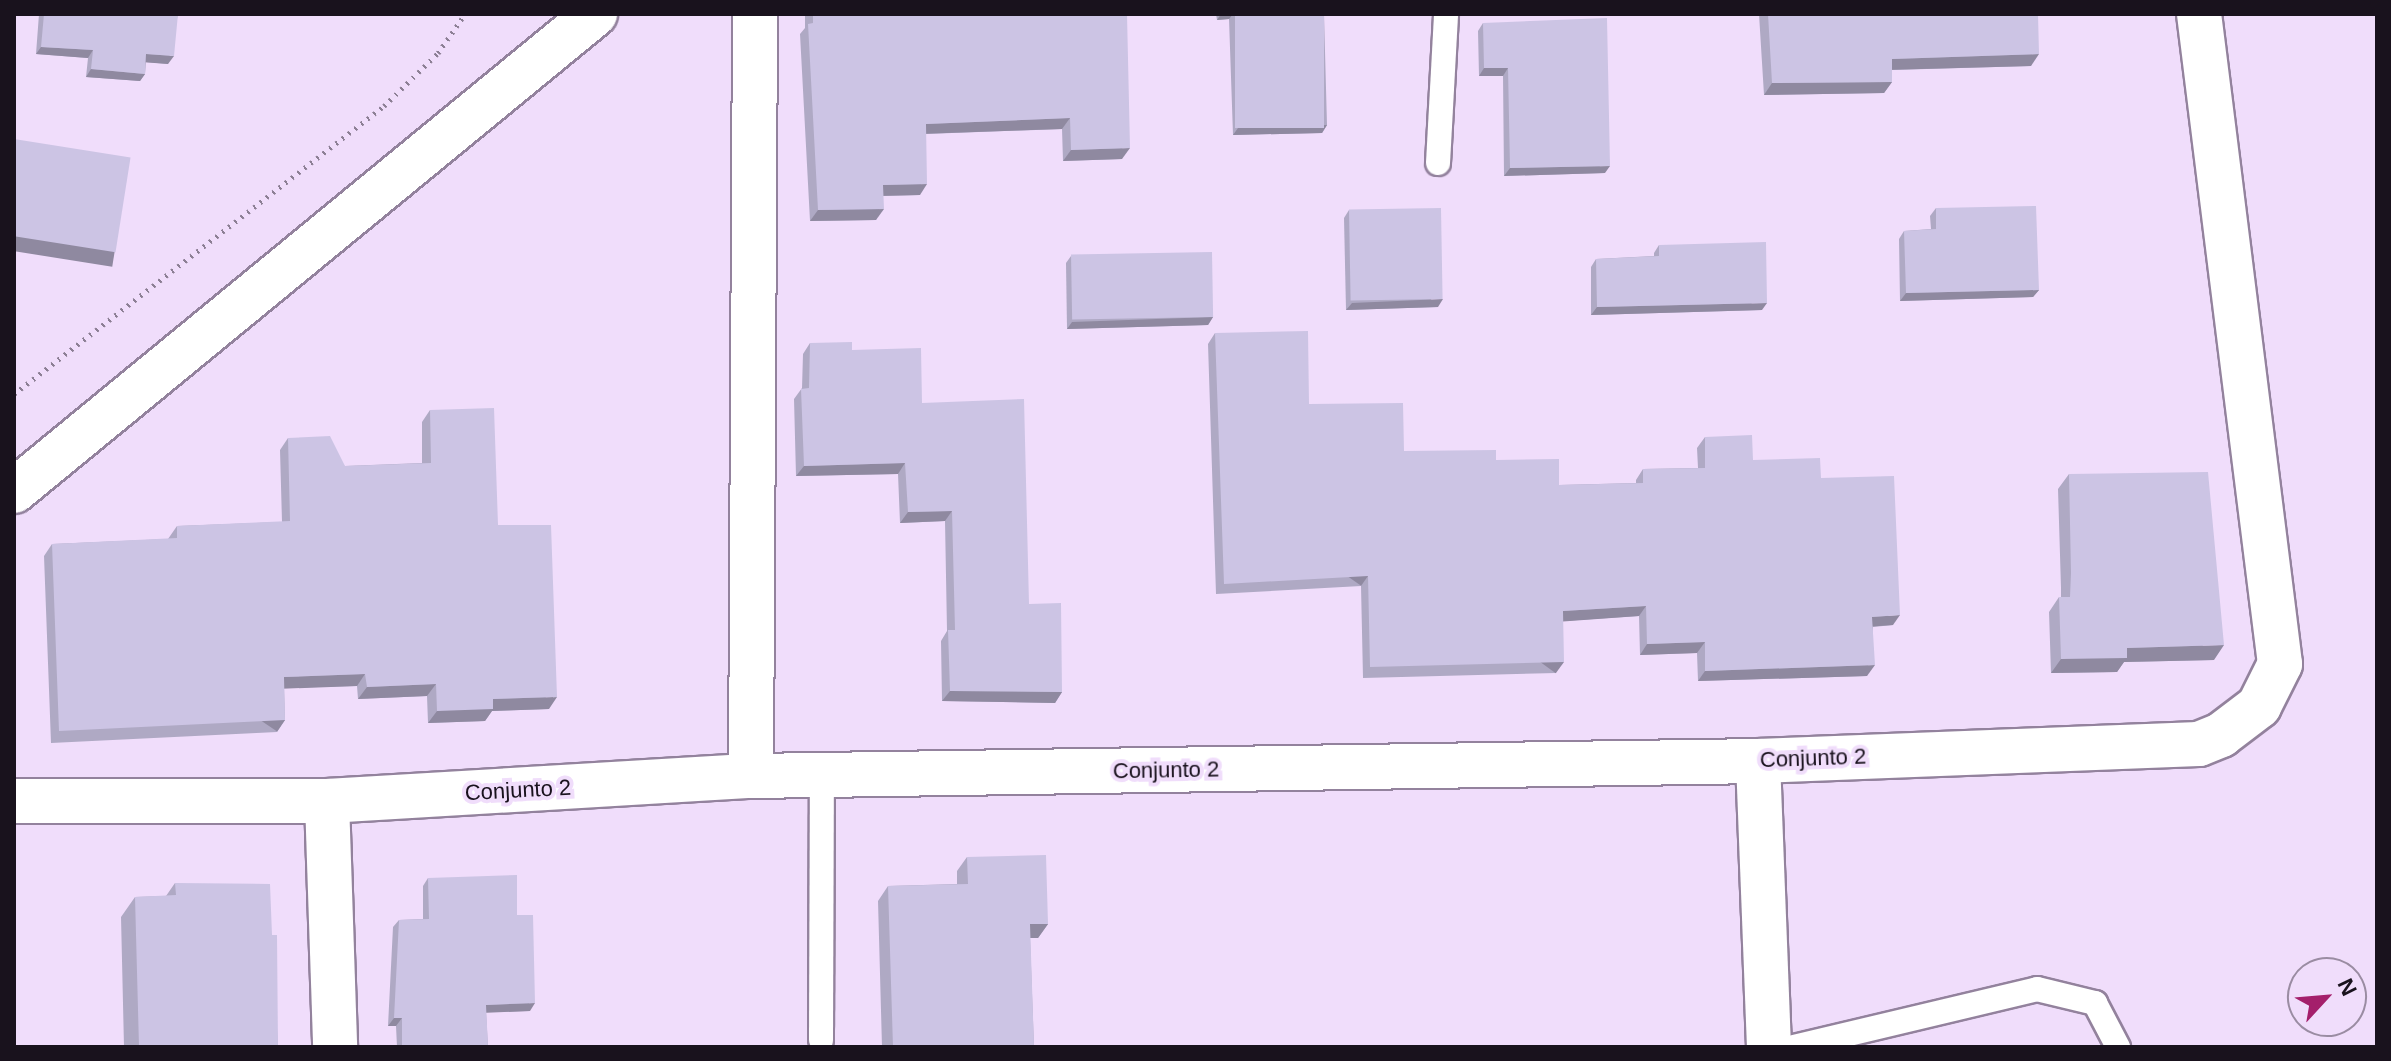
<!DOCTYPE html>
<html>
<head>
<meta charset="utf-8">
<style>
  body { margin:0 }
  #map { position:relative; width:2391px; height:1061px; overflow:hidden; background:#f0ddfb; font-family:Arial,sans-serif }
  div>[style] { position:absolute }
  .path>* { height:5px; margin-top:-2.5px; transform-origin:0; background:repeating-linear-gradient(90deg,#8c7f94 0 2px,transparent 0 8px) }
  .roads { filter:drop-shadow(2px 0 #93829d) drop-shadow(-2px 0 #93829d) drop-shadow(0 2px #93829d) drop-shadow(0 -2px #93829d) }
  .service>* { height:24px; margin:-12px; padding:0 12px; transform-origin:12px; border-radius:12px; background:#fff }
  .minor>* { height:44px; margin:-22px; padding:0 22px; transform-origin:22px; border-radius:22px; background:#fff }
  .wall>* { inset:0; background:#afa9c4 }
  .shaded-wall>* { inset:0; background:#8f89a0; transform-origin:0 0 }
  .building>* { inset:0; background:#ccc4e4; transform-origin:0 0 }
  span { translate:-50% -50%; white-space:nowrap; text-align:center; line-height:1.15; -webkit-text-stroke:8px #f0ddfb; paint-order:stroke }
  .street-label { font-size:22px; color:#19121d }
  .frame { position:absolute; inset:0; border:16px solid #19121d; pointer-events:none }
  .north { position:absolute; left:2287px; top:957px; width:80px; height:80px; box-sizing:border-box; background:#f0ddfb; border:2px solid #9a8ca2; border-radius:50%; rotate:64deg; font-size:22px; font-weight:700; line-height:32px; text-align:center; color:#19121d }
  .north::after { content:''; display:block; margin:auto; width:28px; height:36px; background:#a41f6b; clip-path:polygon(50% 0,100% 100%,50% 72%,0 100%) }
</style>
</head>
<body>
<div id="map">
  <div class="path">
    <div style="left:14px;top:394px;width:469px;rotate:-37.9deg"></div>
    <div style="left:384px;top:106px;width:76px;rotate:-44.5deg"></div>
    <div style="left:438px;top:53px;width:47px;rotate:-55.3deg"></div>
  </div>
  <div class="roads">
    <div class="service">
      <div style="left:1438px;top:163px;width:149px;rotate:-86.9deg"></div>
      <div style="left:821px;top:1040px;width:264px;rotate:-89.8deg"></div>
      <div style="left:1794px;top:1047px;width:250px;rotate:-13.4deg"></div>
      <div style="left:2037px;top:989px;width:60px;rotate:13.6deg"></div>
      <div style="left:2095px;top:1003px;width:50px;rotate:62.4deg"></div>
    </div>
    <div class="minor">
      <div style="left:14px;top:491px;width:752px;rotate:-39.39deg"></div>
      <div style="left:1758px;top:761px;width:286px;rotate:87.8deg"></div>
      <div style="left:751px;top:776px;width:762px;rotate:-89.7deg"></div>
      <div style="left:14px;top:801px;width:313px"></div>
      <div style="left:327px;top:801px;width:425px;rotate:-3.4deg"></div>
      <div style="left:751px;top:776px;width:1007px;rotate:-0.85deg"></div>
      <div style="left:1758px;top:761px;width:441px;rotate:-2.2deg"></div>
      <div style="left:2199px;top:744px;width:24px;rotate:-22deg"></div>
      <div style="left:2221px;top:735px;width:48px;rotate:-37.3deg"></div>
      <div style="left:2259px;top:706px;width:47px;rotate:-63.4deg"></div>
      <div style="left:2280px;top:664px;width:655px;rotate:-97.1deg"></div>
      <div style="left:327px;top:801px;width:246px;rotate:88.1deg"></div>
    </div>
  </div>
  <div class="wall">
    <div style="clip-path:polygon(39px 14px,178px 14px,168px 64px,146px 62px,145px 74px,140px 81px,86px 77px,88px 58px,36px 54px)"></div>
    <div style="clip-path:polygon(805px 14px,1127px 14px,1122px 159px,1063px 161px,1062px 129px,926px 134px,920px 195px,883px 196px,876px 220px,810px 221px,800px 34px,805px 28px)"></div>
    <div style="clip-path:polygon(1216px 14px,1324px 14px,1327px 125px,1322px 133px,1233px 135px,1229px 19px,1217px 20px)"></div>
    <div style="clip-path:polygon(1759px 14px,2038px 14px,2031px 66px,1892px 70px,1892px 82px,1884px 93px,1764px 95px)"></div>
    <div style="clip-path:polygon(1483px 23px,1605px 173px,1504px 176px,1503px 76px,1479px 76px,1478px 31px)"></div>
    <div style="clip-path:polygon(1936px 208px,2039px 290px,2033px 297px,1900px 301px,1899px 239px,1904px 231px,1931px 229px,1930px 216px)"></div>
    <div style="clip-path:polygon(1349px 210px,1438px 307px,1346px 310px,1344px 218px)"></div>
    <div style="clip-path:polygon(1659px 245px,1762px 310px,1591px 315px,1591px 267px,1596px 259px,1654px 256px,1654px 253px)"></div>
    <div style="clip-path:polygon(1071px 256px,1213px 317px,1208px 325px,1067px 329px,1066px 263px)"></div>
    <div style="clip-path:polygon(1215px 333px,1309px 404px,1404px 451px,1496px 460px,1559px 485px,1636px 483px,1636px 480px,1643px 469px,1698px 468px,1697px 448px,1705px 437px,1753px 460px,1821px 478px,1893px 625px,1873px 627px,1867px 676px,1698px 681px,1697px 653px,1640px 655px,1639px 616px,1563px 621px,1556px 673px,1363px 678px,1361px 586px,1216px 594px,1208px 344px)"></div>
    <div style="clip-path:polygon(810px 343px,852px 350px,922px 403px,1029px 604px,1062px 692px,1055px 703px,942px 701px,941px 641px,947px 631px,945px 521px,900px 523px,898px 474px,796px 476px,794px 399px,802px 388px,803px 354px)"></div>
    <div style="clip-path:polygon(430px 410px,498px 525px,549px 709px,492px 711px,485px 721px,428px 723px,427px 696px,358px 699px,357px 686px,284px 688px,285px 720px,277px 732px,51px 743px,44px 556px,52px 544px,168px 539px,177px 526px,282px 522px,280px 450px,288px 438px,345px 466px,422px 463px,422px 422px)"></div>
    <div style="clip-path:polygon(2069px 474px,2214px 660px,2124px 662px,2117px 672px,2051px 673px,2049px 612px,2059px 597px,2061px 597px,2061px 588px,2058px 489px)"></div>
    <div style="clip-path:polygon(967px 857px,1048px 924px,1038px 938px,1030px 938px,1034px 1047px,882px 1047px,878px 901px,888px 886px,957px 884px,957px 871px)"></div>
    <div style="clip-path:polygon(428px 878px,517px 915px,530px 1011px,486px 1012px,488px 1047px,397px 1047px,396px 1026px,388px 1026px,393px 927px,399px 920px,423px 919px,423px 886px)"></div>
    <div style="clip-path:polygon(175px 883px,272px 935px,278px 1047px,124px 1047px,121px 917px,135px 897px,166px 896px)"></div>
  </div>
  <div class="shaded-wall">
    <div style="clip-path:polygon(1221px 14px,1233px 14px,1229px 19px,1217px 20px)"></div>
    <div style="clip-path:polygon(41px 47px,93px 50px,88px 58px,36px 54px)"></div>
    <div style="clip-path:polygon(146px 54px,174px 56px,168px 64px,141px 62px)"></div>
    <div style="clip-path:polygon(2039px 54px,2031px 66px,1884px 70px,1892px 59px)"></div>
    <div style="clip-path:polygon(1484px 68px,1508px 68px,1503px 76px,1479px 76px)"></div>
    <div style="clip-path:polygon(91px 69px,145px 74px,140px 81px,86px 77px)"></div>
    <div style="clip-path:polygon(1892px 82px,1884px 93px,1764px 95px,1772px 83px)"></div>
    <div style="clip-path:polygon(1070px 118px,1062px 129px,918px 134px,926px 124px)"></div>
    <div style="clip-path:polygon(1327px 125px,1322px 133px,1233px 135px,1238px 128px)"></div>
    <div style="clip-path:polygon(1130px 148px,1122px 159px,1063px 161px,1071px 150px)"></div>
    <div style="clip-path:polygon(1610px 166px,1605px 173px,1504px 176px,1510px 168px)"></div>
    <div style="clip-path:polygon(927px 184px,920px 195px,875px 196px,883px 185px)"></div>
    <div style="clip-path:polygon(884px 209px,876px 220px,810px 221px,818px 210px)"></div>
    <div style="left:14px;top:235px;width:102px;height:16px;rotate:9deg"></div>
    <div style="clip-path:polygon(2039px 290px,2033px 297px,1900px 301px,1906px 293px)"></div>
    <div style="clip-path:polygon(1443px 299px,1438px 307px,1346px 310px,1352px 303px)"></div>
    <div style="clip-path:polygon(1767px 303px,1762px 310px,1591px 315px,1597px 307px)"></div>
    <div style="clip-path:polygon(1213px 317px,1208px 325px,1067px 329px,1072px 322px)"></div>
    <div style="clip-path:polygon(905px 463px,898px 474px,796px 476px,804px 466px)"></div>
    <div style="clip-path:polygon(952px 511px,945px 521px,900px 523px,908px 512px)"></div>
    <div style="left:1368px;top:576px;width:12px;height:144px;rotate:125deg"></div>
    <div style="clip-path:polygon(1646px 606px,1639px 616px,1556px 622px,1563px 611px)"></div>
    <div style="clip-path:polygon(1900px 615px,1893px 625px,1865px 627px,1872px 617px)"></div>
    <div style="clip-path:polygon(1705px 642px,1697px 653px,1640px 655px,1647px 644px)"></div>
    <div style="clip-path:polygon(2224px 645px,2214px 660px,2124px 662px,2117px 672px,2051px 673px,2061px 659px,2127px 648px)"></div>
    <div style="left:1564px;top:662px;width:14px;height:194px;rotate:126deg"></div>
    <div style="clip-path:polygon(1875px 665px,1867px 676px,1698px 681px,1705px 671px)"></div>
    <div style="clip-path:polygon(365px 674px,357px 686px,276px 689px,284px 677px)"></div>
    <div style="clip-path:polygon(436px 684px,427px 696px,358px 699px,367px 687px)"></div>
    <div style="clip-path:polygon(950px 691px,1062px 692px,1055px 703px,942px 701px)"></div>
    <div style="clip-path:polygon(557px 697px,549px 709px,492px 711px,485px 721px,428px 723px,437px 711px,493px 699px)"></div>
    <div style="left:285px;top:720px;width:14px;height:226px;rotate:124deg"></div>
    <div style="clip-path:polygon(1030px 924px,1048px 924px,1038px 938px,1020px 938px)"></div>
    <div style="clip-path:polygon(535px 1003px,530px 1011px,481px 1013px,486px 1005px)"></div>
    <div style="clip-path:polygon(394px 1018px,402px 1018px,396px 1026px,388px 1026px)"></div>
  </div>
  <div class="building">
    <div style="clip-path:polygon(44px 14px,178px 14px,174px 56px,146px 54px,145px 74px,91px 69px,93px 50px,41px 47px)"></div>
    <div style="clip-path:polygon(813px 14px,1127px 14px,1130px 148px,1071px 150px,1070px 118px,926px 124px,927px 184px,883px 185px,884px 209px,818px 210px,808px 24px,813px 23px)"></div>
    <div style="left:1235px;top:14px;width:89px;height:114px"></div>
    <div style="clip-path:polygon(1768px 14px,2038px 14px,2039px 54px,1892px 59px,1892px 82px,1772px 83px)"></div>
    <div style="clip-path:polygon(1607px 18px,1610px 166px,1510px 168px,1508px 68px,1484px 68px,1483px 23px)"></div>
    <div style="left:14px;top:139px;width:118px;height:96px;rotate:9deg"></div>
    <div style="clip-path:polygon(2036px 206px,2039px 290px,1906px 293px,1904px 231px,1936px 229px,1936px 208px)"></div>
    <div style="left:1441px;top:208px;width:91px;height:92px;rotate:89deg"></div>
    <div style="clip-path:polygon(1766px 242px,1767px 303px,1597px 307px,1596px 259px,1659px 256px,1659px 245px)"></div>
    <div style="left:1212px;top:252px;width:65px;height:141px;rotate:89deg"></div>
    <div style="clip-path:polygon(1308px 331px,1309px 404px,1403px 403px,1404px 451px,1496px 450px,1496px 460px,1559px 459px,1559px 485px,1643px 483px,1643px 469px,1705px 468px,1705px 437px,1752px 435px,1753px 460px,1820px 458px,1821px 478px,1894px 476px,1900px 615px,1872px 617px,1875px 665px,1705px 671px,1705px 642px,1647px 644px,1646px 606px,1563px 611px,1564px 662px,1370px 667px,1368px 576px,1224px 584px,1215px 333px)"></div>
    <div style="clip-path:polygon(852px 342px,852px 350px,921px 348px,922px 403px,1024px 399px,1029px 604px,1061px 603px,1062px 692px,950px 691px,948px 630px,955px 630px,952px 511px,908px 512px,905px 463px,804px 466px,801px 389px,809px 388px,810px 343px)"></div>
    <div style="clip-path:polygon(494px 408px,498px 525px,551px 525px,557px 697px,493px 699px,493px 709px,437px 711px,436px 684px,367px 687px,365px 674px,284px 677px,285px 720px,59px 731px,52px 544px,177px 538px,177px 526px,290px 521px,288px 438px,330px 436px,345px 466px,431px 463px,430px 410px)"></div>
    <div style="clip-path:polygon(2208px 472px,2224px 645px,2127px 648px,2127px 658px,2061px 659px,2059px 597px,2070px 597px,2071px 573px,2069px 474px)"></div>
    <div style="clip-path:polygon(1046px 855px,1048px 924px,1030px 924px,1034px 1047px,893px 1047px,888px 886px,968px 884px,967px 857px)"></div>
    <div style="clip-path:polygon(517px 875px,517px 915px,533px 915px,535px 1003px,486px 1005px,488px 1047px,402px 1047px,402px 1018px,394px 1018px,399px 920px,429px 919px,428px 878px)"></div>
    <div style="clip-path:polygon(175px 883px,270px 884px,272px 935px,277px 935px,278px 1047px,139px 1047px,135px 897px,176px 895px)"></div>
    <div style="clip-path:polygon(2064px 1045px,2064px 1047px,2031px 1047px)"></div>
  </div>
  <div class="street-label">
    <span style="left:1813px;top:758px;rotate:-2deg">Conjunto 2</span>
    <span style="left:1166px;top:770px;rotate:-1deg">Conjunto 2</span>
    <span style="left:518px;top:790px;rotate:-3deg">Conjunto 2</span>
  </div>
  <div class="frame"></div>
  <div class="north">N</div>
</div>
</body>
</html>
